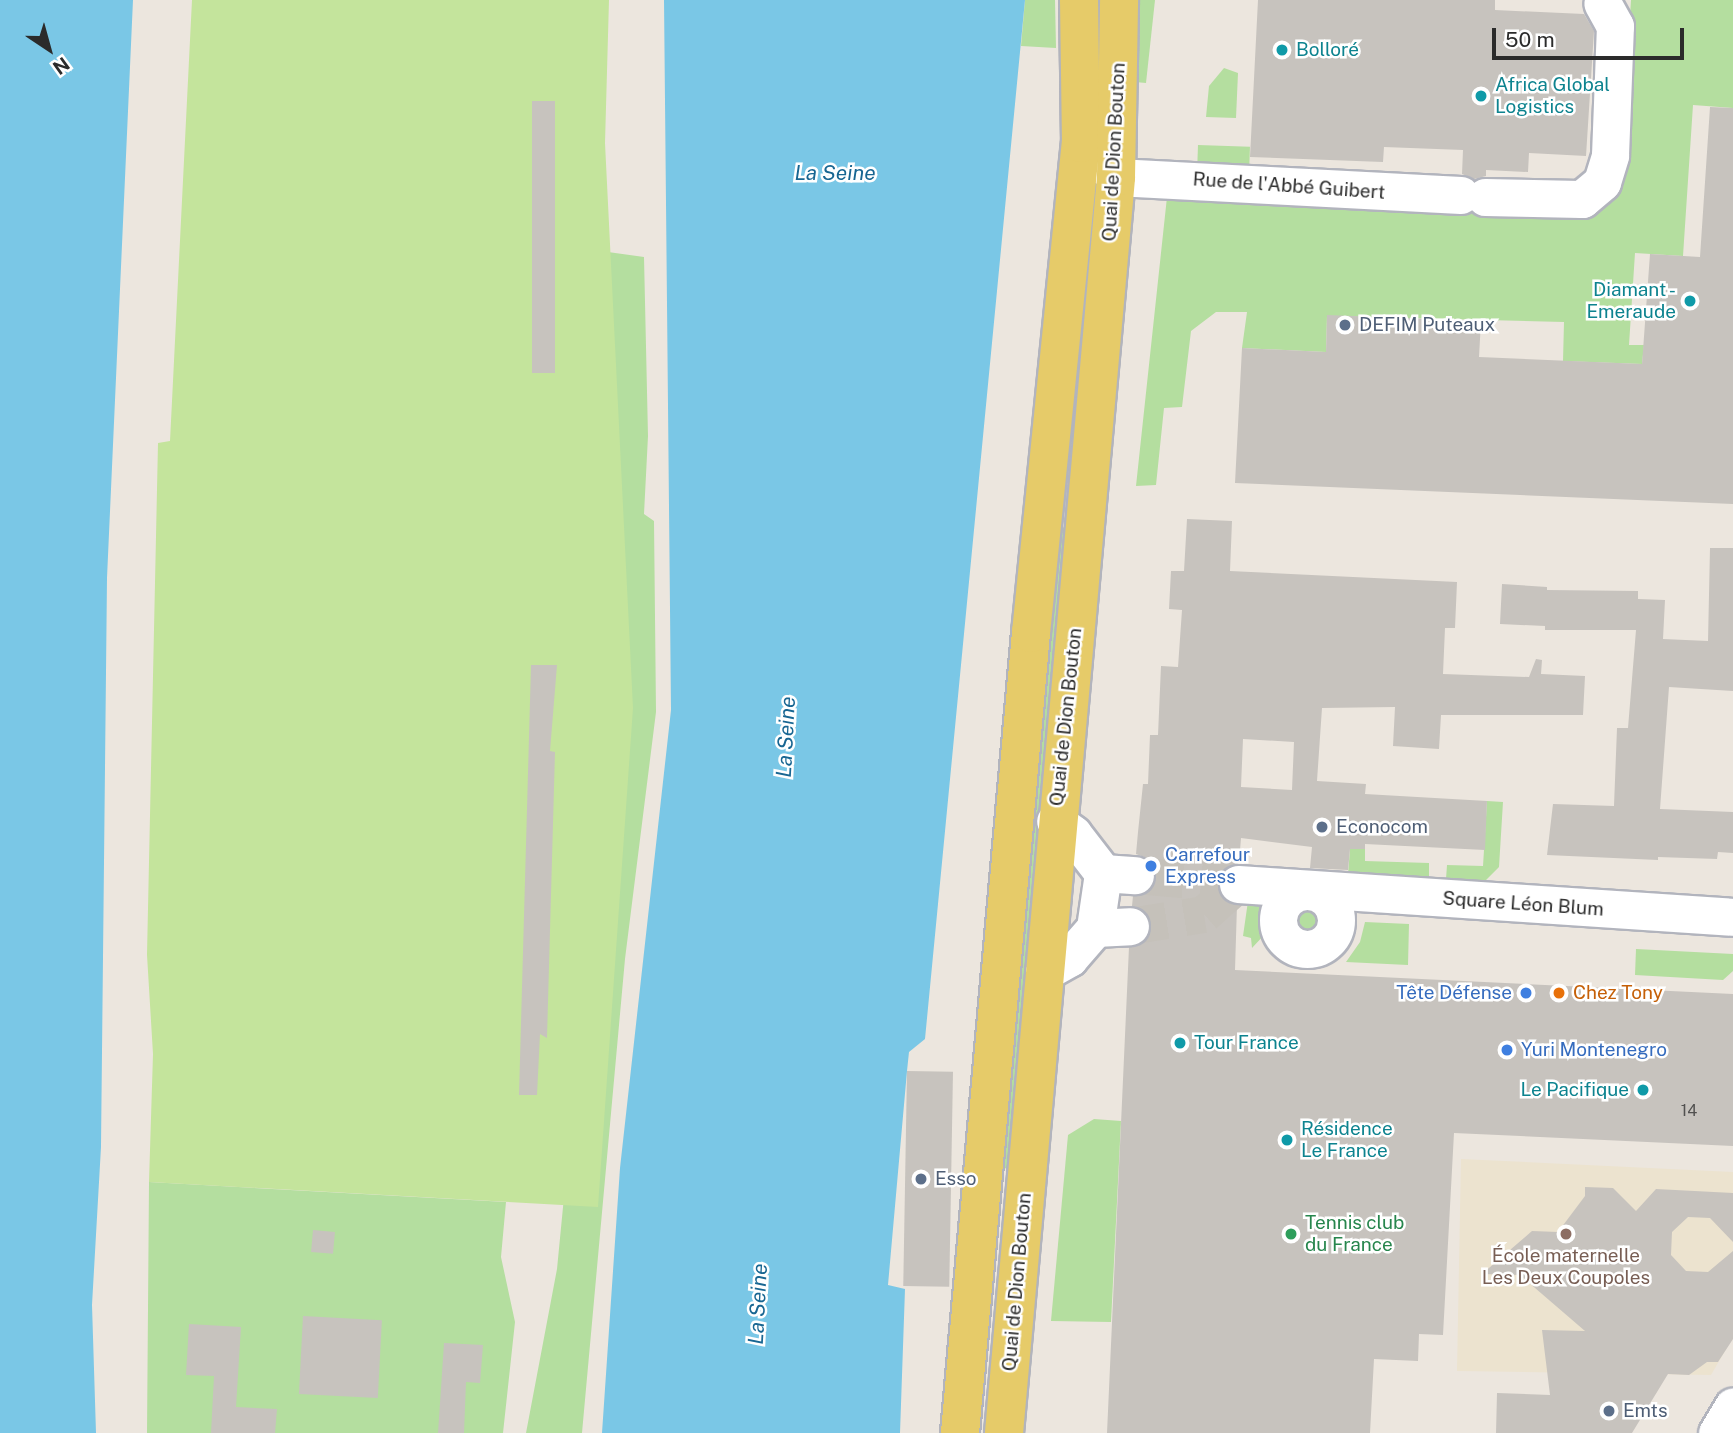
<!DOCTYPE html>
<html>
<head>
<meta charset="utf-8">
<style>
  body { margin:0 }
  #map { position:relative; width:1733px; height:1433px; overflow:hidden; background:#ece6de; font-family:"Public Sans",sans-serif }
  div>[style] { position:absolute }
  .education>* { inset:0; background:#ece3cf }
  .green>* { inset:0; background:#b4de9f; transform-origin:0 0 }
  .round { border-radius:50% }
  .pitch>* { inset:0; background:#c4e49c }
  .water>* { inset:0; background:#7ac7e6 }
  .building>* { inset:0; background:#c7c3be; transform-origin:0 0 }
  .minor-tunnel>* { height:37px; margin-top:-18.5px; transform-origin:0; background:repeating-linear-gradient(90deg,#c5c1ba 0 37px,transparent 0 55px) }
  .roads { filter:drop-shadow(2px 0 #b2b4bd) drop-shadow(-2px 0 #b2b4bd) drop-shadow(0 2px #b2b4bd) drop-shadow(0 -2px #b2b4bd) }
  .minor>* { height:37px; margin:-18.5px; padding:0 18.5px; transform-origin:18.5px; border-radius:18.5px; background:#fff }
  .minor>.ring { margin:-18.5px; padding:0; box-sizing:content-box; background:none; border:37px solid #fff; border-radius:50% }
  .major>* { height:38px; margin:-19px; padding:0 19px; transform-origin:19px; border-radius:19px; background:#e6cb69 }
  .dots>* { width:19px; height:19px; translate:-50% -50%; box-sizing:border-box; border:4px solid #fff; border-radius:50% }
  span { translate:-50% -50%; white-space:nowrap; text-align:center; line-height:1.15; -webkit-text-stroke:5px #fff; paint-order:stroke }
  .number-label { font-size:16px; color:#525150 }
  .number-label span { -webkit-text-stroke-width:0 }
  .culture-label { font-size:19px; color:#0d838f }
  .left { translate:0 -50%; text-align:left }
  .right { translate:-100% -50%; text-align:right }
  .street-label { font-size:19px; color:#2b2b2b }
  .service-label { font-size:19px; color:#4e5e75 }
  .shop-label { font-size:19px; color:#366cbe }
  .food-label { font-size:19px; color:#c56008 }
  .leisure-label { font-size:19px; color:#27864d }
  .education-label { font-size:19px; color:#785e54 }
  .water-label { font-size:21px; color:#186692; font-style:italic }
  .north { position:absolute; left:14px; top:14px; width:70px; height:70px; -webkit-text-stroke:5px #fff; paint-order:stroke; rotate:144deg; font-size:19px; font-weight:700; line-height:28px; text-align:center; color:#2b2b2b }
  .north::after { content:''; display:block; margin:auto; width:24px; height:32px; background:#2b2b2b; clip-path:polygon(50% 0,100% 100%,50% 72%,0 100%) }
  .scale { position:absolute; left:1492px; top:28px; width:192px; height:32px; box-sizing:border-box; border:4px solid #2b2b2b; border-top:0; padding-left:9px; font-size:21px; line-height:24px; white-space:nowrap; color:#2b2b2b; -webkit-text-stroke:5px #fff; paint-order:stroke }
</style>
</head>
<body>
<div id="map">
  <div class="education">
    <div style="clip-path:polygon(1461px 1159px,1733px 1172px,1733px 1337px,1711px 1375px,1457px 1371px)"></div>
  </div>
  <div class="green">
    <div style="clip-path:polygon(1025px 0,1055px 0,1056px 48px,1021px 46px)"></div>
    <div style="clip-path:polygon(1136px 0,1155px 0,1146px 83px,1135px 82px)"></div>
    <div style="clip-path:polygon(1631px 0,1733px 0,1733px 108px,1693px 105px,1683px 256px,1635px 253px,1629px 345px,1644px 345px,1642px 364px,1563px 361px,1564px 322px,1327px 316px,1326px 352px,1242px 348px,1247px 312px,1216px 312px,1191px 331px,1182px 407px,1164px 408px,1156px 485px,1136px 486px,1167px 197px,1585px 211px,1620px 178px)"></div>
    <div style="clip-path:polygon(1224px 68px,1238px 73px,1236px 118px,1206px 117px,1209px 86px)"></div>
    <div style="left:1198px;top:145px;width:52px;height:24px;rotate:2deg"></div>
    <div style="clip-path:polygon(608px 252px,644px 257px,648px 436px,644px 514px,654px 521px,656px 712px,625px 959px,582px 1433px,526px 1433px,557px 1269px,576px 1073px)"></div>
    <div style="clip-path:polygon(1055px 526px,1072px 529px,1008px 1169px,1001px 1167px)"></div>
    <div style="clip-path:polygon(1487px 801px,1503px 802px,1499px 867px,1484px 882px,1446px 879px,1447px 865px,1483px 866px)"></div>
    <div style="clip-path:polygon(1350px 849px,1365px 849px,1365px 861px,1429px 863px,1429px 878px,1348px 875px)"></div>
    <div style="clip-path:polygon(1248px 901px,1262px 907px,1265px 934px,1252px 948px,1251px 938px,1243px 936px)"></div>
    <div class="round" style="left:1288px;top:904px;width:32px;height:32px"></div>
    <div style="clip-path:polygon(1365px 922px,1409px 924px,1408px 965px,1346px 962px,1360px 942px)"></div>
    <div style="clip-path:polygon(1636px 949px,1733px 954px,1733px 971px,1723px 980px,1635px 975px)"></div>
    <div style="clip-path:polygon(1094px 1119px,1121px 1121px,1111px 1322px,1051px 1321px,1068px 1135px)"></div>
    <div style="clip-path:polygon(149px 1182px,506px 1202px,501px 1257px,515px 1322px,503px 1433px,147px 1433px)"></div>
  </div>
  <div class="pitch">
    <div style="clip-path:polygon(192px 0,609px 0,605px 143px,633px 708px,598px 1207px,149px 1182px,153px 1054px,147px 955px,158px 443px,170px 441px)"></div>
  </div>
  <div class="water">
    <div style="clip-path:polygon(0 0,133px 0,107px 578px,101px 1147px,92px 1305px,96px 1433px,0 1433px)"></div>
    <div style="clip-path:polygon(664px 0,1025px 0,925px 1039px,909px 1052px,907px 1071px,888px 1285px,905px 1289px,900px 1433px,602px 1433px,620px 1168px,671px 710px)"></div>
  </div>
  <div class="building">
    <div style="clip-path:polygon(1258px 0,1495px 0,1495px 10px,1584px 14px,1594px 31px,1586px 156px,1529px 153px,1528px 172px,1486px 170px,1486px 176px,1474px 179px,1462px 174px,1463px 150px,1384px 147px,1383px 162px,1250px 157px)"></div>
    <div style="left:532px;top:101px;width:23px;height:272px"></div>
    <div style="clip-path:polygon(1710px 107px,1733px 108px,1733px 504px,1235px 483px,1242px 348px,1326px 352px,1327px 315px,1481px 321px,1479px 357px,1642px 364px,1650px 254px,1700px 257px)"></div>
    <div style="clip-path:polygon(evenodd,1187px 519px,1232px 521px,1230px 571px,1457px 582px,1455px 628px,1445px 628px,1443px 674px,1529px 677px,1536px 659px,1542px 660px,1541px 674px,1585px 676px,1583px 715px,1441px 715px,1439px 749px,1393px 746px,1395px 707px,1322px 708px,1317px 781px,1366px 784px,1365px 794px,1487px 801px,1485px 850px,1365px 844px,1365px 849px,1350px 849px,1348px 870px,1310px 868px,1312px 847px,1241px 838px,1239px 863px,1221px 872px,1217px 883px,1226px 901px,1237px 905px,1235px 970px,1733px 994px,1733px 1146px,1454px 1133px,1443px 1335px,1419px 1334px,1418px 1361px,1374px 1359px,1370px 1433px,1107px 1433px,1129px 947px,1142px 943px,1151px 925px,1147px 914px,1132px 906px,1133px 896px,1152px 887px,1156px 876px,1147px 858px,1136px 854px,1138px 832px,1143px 784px,1148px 784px,1150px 735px,1158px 735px,1161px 666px,1178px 667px,1182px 610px,1169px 609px,1171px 571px,1184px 571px,1187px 519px,1243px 739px,1294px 742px,1292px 790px,1241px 787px,1243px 739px)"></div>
    <div style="clip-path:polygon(1710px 548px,1733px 548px,1733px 691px,1669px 687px,1660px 809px,1733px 812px,1733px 853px,1718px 852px,1717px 859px,1658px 857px,1658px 860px,1547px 855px,1553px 804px,1614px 806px,1617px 728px,1628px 728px,1636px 630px,1545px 630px,1545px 626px,1500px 624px,1502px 584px,1547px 587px,1547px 590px,1638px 591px,1638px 599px,1665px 600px,1663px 639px,1708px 641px)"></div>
    <div style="clip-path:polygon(531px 665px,557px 665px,550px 751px,555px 752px,547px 1038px,540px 1034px,537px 1095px,519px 1095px)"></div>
    <div style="left:907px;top:1071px;width:46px;height:215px;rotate:1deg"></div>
    <div style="clip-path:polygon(1585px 1187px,1613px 1188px,1636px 1211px,1656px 1189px,1733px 1193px,1733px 1242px,1710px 1218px,1688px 1217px,1672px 1232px,1671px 1255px,1686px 1271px,1708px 1272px,1733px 1251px,1733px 1339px,1718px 1362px,1707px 1362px,1689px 1375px,1668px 1374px,1632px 1433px,1496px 1433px,1497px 1393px,1550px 1395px,1542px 1330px,1585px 1331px,1520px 1275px,1482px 1274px,1532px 1231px,1558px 1232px,1585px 1196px)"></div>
    <div style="left:313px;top:1230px;width:22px;height:22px;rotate:5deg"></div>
    <div style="left:303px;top:1316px;width:79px;height:78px;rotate:3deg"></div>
    <div style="clip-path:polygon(189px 1324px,241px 1327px,236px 1407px,277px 1409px,275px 1433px,211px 1433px,214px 1376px,186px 1375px)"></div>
    <div style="clip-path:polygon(444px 1343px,483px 1345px,480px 1383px,466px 1382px,464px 1433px,438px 1433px)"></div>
  </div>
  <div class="minor-tunnel">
    <div style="left:1130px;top:926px;width:75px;rotate:-9.2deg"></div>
    <div style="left:1204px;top:914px;width:45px;rotate:-41.4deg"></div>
    <div style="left:1238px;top:884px;width:103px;rotate:-175deg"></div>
  </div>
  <div class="roads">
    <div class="minor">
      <div style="left:1095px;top:156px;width:30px;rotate:45deg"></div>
      <div style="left:1116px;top:177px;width:345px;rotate:3deg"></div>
      <div style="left:1485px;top:197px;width:97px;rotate:1.2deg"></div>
      <div style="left:1582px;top:199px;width:26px;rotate:-40deg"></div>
      <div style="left:1602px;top:182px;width:28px;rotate:-73deg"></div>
      <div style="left:1610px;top:155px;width:129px;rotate:-87.8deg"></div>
      <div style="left:1615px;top:26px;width:26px;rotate:-119deg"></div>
      <div style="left:1103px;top:873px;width:32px;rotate:4deg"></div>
      <div style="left:1238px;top:884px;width:496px;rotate:3.8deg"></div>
      <div class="ring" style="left:1278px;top:891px;width:21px;height:21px"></div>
      <div style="left:1095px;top:928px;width:35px;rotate:-3deg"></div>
      <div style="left:1044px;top:972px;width:29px;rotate:-29deg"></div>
      <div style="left:1069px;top:958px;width:40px;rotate:-49deg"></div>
      <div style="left:1095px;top:928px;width:56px;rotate:-81.7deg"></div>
      <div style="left:1103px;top:873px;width:49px;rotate:-127.6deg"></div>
      <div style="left:1073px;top:834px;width:22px;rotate:-144deg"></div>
      <div style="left:1717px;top:1433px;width:31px;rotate:-59deg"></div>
    </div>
    <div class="major">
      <div style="left:960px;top:1433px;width:803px;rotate:-84.93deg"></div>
      <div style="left:1031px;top:633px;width:493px;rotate:-84.2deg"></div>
      <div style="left:1081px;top:143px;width:143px;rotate:-90.8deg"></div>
      <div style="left:1004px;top:1433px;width:1261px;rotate:-84.9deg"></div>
      <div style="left:1116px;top:177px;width:177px;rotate:-89deg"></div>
    </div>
  </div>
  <div class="dots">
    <div style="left:1282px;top:50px;background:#0f9aa8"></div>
    <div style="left:1481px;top:96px;background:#0f9aa8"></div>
    <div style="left:1690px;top:301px;background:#0f9aa8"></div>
    <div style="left:1345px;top:325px;background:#5c6f8a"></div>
    <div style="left:1322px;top:827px;background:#5c6f8a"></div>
    <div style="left:1151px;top:866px;background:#3f7fe0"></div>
    <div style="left:1526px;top:993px;background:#3f7fe0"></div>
    <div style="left:1559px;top:993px;background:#e8710a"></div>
    <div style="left:1180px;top:1043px;background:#0f9aa8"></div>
    <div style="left:1507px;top:1050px;background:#3f7fe0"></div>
    <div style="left:1643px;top:1090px;background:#0f9aa8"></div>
    <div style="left:1287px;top:1140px;background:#0f9aa8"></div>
    <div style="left:921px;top:1179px;background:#5c6f8a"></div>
    <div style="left:1291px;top:1234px;background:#2e9e5b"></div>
    <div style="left:1566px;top:1234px;background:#8d6e63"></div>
    <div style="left:1609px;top:1411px;background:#5c6f8a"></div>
  </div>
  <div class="number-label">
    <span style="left:1689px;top:1111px">14</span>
  </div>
  <div class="culture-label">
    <span class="left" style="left:1296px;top:50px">Bolloré</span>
    <span class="left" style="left:1495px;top:96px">Africa Global<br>Logistics</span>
    <span class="right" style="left:1676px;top:301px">Diamant -<br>Emeraude</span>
    <span class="left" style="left:1194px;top:1043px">Tour France</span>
    <span class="right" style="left:1629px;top:1090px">Le Pacifique</span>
    <span class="left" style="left:1301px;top:1140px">Résidence<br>Le France</span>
  </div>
  <div class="street-label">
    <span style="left:1114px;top:152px;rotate:-87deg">Quai de Dion Bouton</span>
    <span style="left:1289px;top:186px;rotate:4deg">Rue de l'Abbé Guibert</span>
    <span style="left:1066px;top:717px;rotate:-84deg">Quai de Dion Bouton</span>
    <span style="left:1523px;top:904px;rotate:4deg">Square Léon Blum</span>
    <span style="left:1017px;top:1282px;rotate:-85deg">Quai de Dion Bouton</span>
  </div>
  <div class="service-label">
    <span class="left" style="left:1359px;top:325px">DEFIM Puteaux</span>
    <span class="left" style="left:1336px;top:827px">Econocom</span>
    <span class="left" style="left:935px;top:1179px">Esso</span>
    <span class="left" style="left:1623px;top:1411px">Emts</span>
  </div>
  <div class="shop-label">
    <span class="left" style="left:1165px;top:866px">Carrefour<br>Express</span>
    <span class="right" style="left:1512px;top:993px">Tête Défense</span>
    <span class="left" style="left:1521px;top:1050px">Yuri Montenegro</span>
  </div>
  <div class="food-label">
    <span class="left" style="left:1573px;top:993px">Chez Tony</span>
  </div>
  <div class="leisure-label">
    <span class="left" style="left:1305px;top:1234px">Tennis club<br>du France</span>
  </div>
  <div class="education-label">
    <span style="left:1566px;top:1267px">École maternelle<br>Les Deux Coupoles</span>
  </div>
  <div class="water-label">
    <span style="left:835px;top:173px">La Seine</span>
    <span style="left:786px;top:737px;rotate:-87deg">La Seine</span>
    <span style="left:758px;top:1304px;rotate:-87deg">La Seine</span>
  </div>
  <div class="north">N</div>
  <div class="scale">50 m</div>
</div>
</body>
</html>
